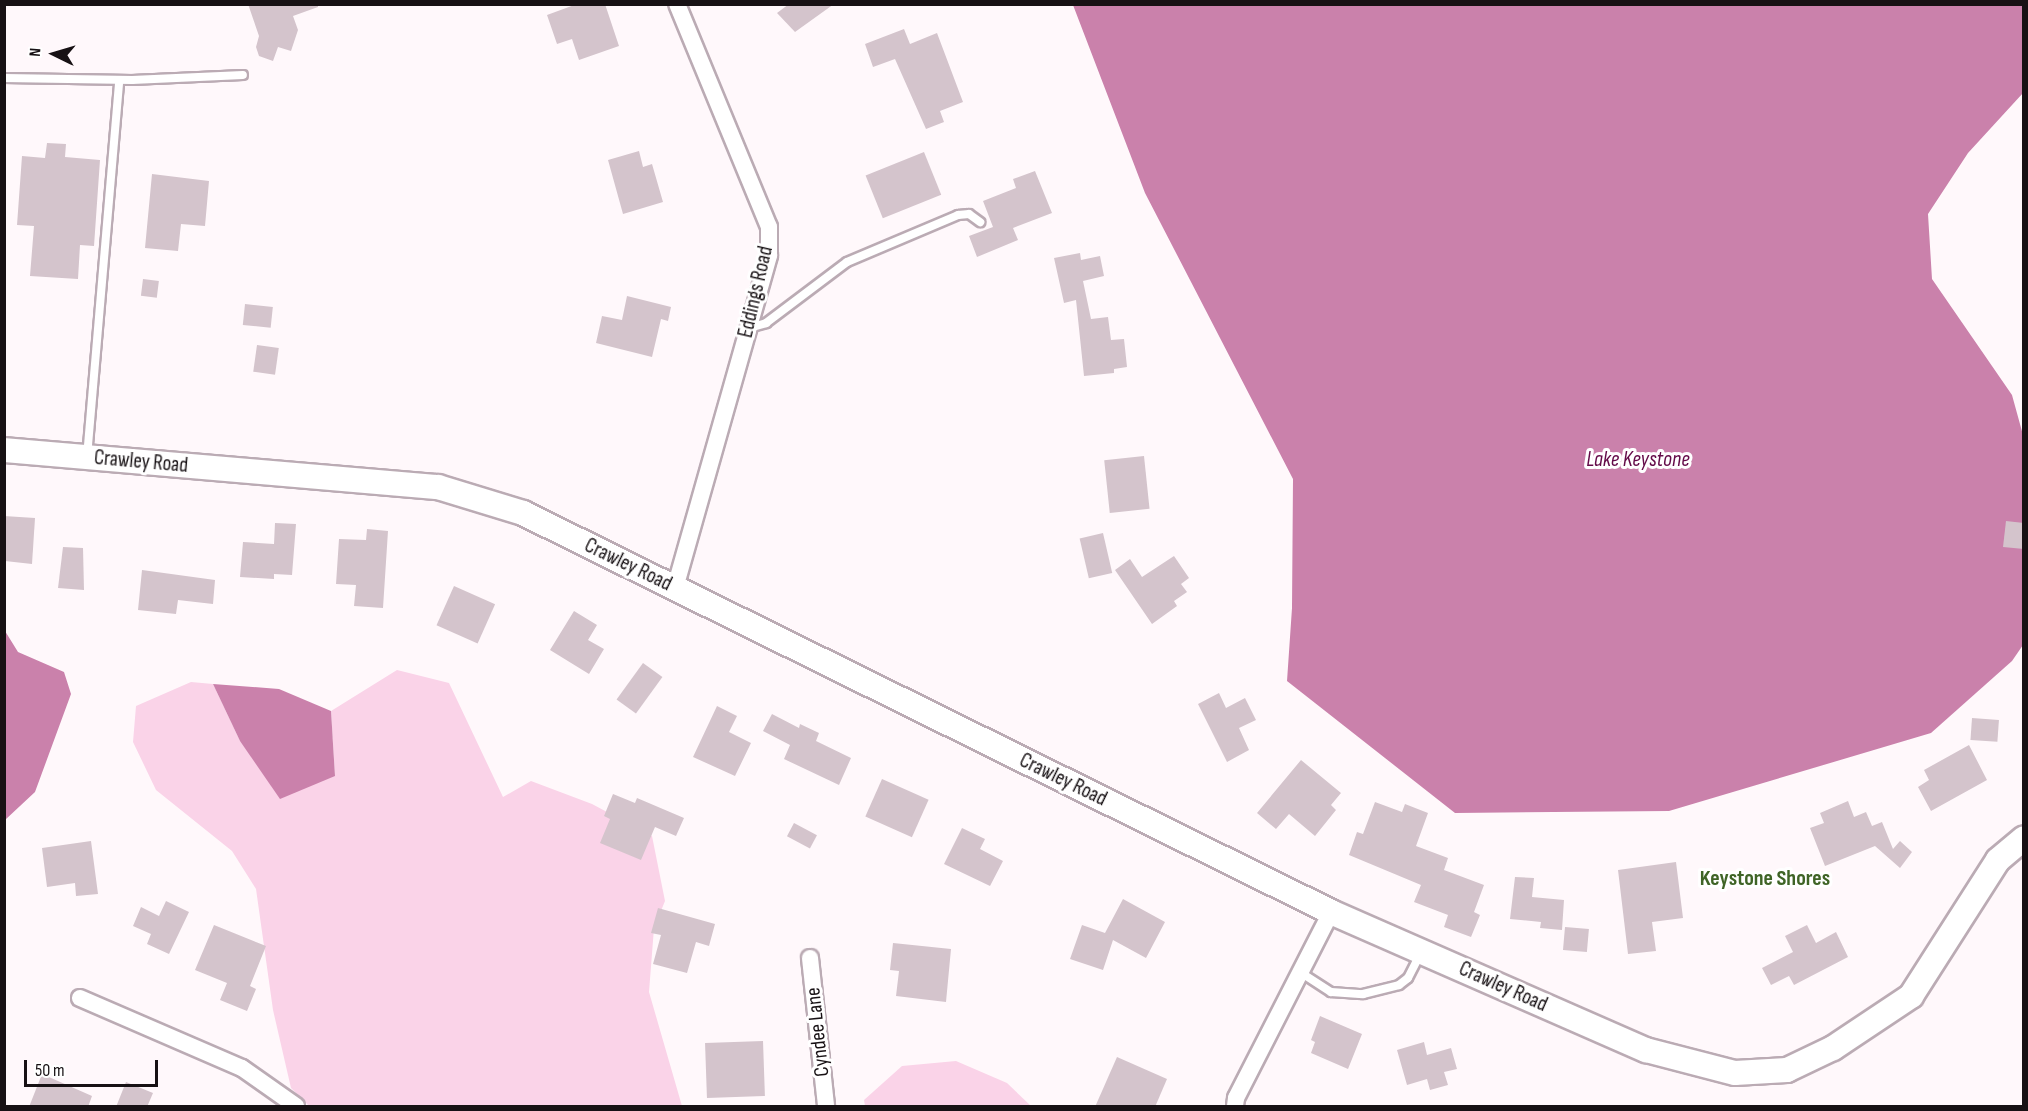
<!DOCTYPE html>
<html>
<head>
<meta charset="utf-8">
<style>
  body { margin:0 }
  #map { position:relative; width:2028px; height:1111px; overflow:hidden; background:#fff8fb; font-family:"Sofia Sans Condensed",sans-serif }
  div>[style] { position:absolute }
  .green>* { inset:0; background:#fad3e8 }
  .water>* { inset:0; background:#ca81ab }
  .building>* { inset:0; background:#d4c4cc; transform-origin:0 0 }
  .roads { filter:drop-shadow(2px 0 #bbabb4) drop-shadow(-2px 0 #bbabb4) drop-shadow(0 2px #bbabb4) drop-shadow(0 -2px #bbabb4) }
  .lane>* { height:8px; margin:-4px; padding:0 4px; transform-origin:4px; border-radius:4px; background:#fff }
  .street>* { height:16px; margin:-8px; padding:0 8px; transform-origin:8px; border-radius:8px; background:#fff }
  .secondary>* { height:24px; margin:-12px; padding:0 12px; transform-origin:12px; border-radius:12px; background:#fff }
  span { translate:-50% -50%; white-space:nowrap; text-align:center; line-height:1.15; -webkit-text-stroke:6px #fff; paint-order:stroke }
  .street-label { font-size:21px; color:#171114 }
  .water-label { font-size:22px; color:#640b49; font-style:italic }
  .neighbourhood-label { font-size:22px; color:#3f6426; font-weight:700 }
  .frame { position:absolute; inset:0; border:6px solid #171114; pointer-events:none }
  .north { position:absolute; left:24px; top:24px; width:60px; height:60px; -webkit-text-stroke:4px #fff; paint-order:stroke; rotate:275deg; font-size:16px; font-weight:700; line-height:24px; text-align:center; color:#171114 }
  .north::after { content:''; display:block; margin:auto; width:21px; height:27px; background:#171114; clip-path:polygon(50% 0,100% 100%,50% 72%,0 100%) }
  .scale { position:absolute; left:24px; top:1060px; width:134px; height:27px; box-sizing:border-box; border:3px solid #171114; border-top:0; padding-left:8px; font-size:18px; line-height:21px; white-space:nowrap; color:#171114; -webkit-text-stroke:4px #fff; paint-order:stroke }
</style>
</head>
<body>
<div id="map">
  <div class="green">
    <div style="clip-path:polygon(397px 670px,449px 683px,503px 797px,531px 781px,592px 804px,652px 836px,665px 901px,654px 928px,649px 992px,682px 1106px,309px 1106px,291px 1088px,273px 1010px,256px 889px,232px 851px,156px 790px,133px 742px,136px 706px,191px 682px,213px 684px,240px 741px,335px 776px,331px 711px)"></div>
    <div style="clip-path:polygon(956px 1061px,1007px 1083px,1031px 1106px,865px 1106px,864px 1100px,902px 1066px)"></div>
  </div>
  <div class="water">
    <div style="clip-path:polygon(1073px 5px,2023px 5px,2023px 93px,1968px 153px,1928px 214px,1932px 279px,2012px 395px,2023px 435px,2023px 645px,2012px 661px,1931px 733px,1669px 811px,1455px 813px,1287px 681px,1292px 608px,1293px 479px,1145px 193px)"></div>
    <div style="clip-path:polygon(5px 631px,18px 652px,64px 672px,71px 694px,35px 792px,5px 820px)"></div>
    <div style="clip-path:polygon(213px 684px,279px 689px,331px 711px,335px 776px,280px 799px,240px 741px)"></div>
  </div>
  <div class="building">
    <div style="clip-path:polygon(248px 4px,318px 4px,318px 7px,293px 16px,298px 30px,291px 51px,278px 47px,273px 61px,259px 56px,256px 47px,259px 36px)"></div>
    <div style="clip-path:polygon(577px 4px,605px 4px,619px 46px,579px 60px,572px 39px,557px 44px,547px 15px)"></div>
    <div style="clip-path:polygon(789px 4px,834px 4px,795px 32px,777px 13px)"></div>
    <div style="clip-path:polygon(904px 29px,910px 44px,937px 33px,963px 102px,940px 111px,944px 122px,926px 129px,895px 59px,873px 67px,865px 44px)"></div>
    <div style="clip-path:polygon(47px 143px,66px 144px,65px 157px,100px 160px,94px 246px,80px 245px,78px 279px,30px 276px,34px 226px,17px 225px,22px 156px,45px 158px)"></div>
    <div style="clip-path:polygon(639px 151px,643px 167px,652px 164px,663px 202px,623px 214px,608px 160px)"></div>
    <div style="left:924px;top:152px;width:46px;height:63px;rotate:68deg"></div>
    <div style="clip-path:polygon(1035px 171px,1052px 213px,1013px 228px,1018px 240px,977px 257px,969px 236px,993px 227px,983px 201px,1016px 188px,1013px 179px)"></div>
    <div style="clip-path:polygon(152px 174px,209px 181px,205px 226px,181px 224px,178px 251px,145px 248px)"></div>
    <div style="clip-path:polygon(1080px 253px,1081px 260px,1100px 256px,1104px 276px,1083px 281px,1091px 319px,1108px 317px,1111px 340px,1124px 339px,1127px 367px,1114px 369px,1114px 373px,1084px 376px,1076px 300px,1064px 303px,1054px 258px)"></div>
    <div style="left:143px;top:279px;width:16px;height:17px;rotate:7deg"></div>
    <div style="clip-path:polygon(627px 296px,671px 307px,668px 321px,661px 319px,652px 357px,596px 343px,602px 316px,622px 320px)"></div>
    <div style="left:245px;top:304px;width:28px;height:21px;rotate:6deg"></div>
    <div style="left:257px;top:345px;width:22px;height:27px;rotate:8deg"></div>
    <div style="left:1144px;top:456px;width:53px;height:40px;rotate:84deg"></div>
    <div style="clip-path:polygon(4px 516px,35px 518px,32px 564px,5px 561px)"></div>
    <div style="clip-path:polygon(2006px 521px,2024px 523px,2024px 549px,2003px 547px)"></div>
    <div style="clip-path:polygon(275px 523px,296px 524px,292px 575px,274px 574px,274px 579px,240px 577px,243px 542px,274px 544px)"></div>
    <div style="clip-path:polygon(367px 529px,388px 531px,383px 608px,354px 606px,356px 585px,336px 584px,339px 539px,366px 540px)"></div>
    <div style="left:1103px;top:533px;width:41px;height:24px;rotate:77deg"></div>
    <div style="clip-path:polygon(63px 547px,83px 548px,84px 590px,58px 588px)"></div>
    <div style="clip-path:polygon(1174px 556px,1189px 578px,1181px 584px,1187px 592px,1174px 601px,1177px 606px,1152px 624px,1115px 570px,1130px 559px,1142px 577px)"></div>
    <div style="clip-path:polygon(142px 570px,215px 580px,213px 604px,178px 600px,176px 614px,138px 610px)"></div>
    <div style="left:454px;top:586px;width:45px;height:43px;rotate:24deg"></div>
    <div style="clip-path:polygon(574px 611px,597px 625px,588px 640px,604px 649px,589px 674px,550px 650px)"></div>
    <div style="left:643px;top:663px;width:24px;height:45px;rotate:36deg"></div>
    <div style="clip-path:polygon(1219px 693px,1226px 708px,1245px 698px,1256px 720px,1239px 728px,1249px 750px,1227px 762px,1198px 704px)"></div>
    <div style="clip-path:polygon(717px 706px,737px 716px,729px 732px,751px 743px,735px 776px,693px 757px)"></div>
    <div style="clip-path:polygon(772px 714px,799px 728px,800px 724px,819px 733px,816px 741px,851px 758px,839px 785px,784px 759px,790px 745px,763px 731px)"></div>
    <div style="left:1972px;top:718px;width:27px;height:22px;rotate:4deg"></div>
    <div style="clip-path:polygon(1969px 745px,1987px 780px,1931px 811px,1918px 787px,1929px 780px,1924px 770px)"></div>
    <div style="clip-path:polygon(1301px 760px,1341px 793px,1331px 805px,1336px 810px,1315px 836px,1289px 814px,1276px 829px,1257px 813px)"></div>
    <div style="left:882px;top:779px;width:51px;height:41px;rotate:24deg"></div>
    <div style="clip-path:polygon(613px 794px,635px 803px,637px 798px,684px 818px,676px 836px,655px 827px,641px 860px,600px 843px,610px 819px,604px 816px)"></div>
    <div style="clip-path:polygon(1848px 801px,1854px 817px,1866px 812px,1872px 826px,1882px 822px,1893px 849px,1900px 841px,1912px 852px,1900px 868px,1875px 846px,1825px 866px,1810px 828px,1824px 823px,1820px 813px)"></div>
    <div style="clip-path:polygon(1375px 802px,1402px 812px,1405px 804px,1428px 813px,1416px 846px,1448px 858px,1444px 870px,1484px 885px,1474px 912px,1480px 915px,1471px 937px,1444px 927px,1448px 915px,1414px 902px,1421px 885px,1349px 855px,1357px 832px,1363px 834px)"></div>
    <div style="left:794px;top:823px;width:26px;height:15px;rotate:28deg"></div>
    <div style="clip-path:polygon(962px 828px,985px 839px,980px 849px,1003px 861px,990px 886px,944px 864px)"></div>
    <div style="clip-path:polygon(91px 841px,98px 894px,76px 896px,75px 883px,47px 887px,42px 848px)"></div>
    <div style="clip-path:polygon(1676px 862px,1683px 918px,1652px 922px,1656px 951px,1628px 954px,1618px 870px)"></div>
    <div style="clip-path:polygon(1515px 877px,1534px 878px,1532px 897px,1564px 900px,1562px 930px,1540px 928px,1541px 922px,1510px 919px)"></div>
    <div style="clip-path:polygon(1123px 899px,1165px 922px,1146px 958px,1113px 940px,1103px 970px,1070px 959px,1082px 925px,1105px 933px)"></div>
    <div style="clip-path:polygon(166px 901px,189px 912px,169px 954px,147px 944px,151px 934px,133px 926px,141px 907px,159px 916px)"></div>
    <div style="clip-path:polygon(658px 908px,715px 924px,709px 946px,696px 942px,687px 973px,653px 964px,661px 935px,651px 933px)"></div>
    <div style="clip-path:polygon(214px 925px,266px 946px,250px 986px,256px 989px,247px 1011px,220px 1000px,227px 983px,195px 970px)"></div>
    <div style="clip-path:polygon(1807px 925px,1816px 943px,1836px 932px,1848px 957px,1794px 985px,1789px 976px,1771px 985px,1762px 968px,1793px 952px,1785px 936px)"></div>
    <div style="left:1565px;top:927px;width:24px;height:23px;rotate:5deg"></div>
    <div style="clip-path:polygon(893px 943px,951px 949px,946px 1002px,896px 996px,899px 971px,890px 970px)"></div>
    <div style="clip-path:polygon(1320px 1016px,1362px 1034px,1348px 1069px,1311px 1053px,1315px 1042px,1311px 1040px)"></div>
    <div style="left:763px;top:1041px;width:55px;height:58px;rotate:88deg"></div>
    <div style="clip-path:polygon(1424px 1042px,1427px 1055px,1451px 1048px,1457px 1069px,1444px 1072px,1448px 1085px,1430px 1090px,1427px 1079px,1407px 1085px,1397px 1050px)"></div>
    <div style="clip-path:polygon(1117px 1057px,1167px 1079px,1155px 1107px,1095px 1107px)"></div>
    <div style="clip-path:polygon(42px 1074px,92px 1096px,88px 1107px,29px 1107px)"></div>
    <div style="clip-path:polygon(126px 1082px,153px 1093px,147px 1107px,116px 1107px)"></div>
  </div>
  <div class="roads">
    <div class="lane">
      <div style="left:4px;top:78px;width:128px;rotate:0.9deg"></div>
      <div style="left:132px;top:80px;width:111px;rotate:-2.6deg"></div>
      <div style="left:749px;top:328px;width:18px;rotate:-16deg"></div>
      <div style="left:766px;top:323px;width:101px;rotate:-37deg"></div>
      <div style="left:847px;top:262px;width:121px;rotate:-22.9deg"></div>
      <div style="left:958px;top:215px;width:11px;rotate:-5deg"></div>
      <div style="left:969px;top:214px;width:14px;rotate:36deg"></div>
      <div style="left:87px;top:457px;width:378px;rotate:-85.1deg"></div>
      <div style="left:1300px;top:972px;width:37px;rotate:33deg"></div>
      <div style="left:1331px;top:992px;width:32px;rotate:4deg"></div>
      <div style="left:1363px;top:994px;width:37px;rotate:-14deg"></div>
      <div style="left:1399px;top:985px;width:11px;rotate:-38deg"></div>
      <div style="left:1408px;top:978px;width:28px;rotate:-63deg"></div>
    </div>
    <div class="street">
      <div style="left:675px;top:588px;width:346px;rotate:-74.2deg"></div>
      <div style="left:769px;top:255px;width:28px;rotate:-90deg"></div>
      <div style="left:769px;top:227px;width:241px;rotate:-112.4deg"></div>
      <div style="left:810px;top:958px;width:149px;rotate:83.8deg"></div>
      <div style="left:80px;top:998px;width:176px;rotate:23.4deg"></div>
      <div style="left:242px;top:1068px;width:66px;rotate:35.1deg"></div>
      <div style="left:1235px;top:1106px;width:8px;rotate:-83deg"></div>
      <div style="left:1236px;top:1098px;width:209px;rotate:-62.9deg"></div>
    </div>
    <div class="secondary">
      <div style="left:4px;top:450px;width:436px;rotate:4.9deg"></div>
      <div style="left:438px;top:487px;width:89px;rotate:17deg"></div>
      <div style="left:523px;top:513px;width:901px;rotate:26.28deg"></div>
      <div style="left:1331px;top:912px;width:344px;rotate:23.7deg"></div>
      <div style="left:1646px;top:1050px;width:92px;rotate:14.5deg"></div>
      <div style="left:1735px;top:1073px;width:52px;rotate:-3.3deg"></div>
      <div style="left:1787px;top:1070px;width:51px;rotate:-25.6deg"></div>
      <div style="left:1833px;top:1048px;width:94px;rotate:-33.7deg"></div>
      <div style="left:1911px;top:996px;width:161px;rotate:-57.4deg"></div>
      <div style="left:1998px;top:860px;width:34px;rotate:-40deg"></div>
    </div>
  </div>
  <div class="street-label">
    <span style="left:756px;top:292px;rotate:-77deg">Eddings Road</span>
    <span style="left:141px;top:462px;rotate:5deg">Crawley Road</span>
    <span style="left:628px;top:565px;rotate:26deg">Crawley Road</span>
    <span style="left:1063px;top:780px;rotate:26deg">Crawley Road</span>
    <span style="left:1503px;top:987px;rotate:24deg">Crawley Road</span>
    <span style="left:818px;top:1032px;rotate:-96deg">Cyndee Lane</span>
  </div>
  <div class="water-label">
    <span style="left:1638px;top:460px">Lake Keystone</span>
  </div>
  <div class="neighbourhood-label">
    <span style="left:1765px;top:879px">Keystone Shores</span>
  </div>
  <div class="frame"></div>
  <div class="north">N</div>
  <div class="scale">50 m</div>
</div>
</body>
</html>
